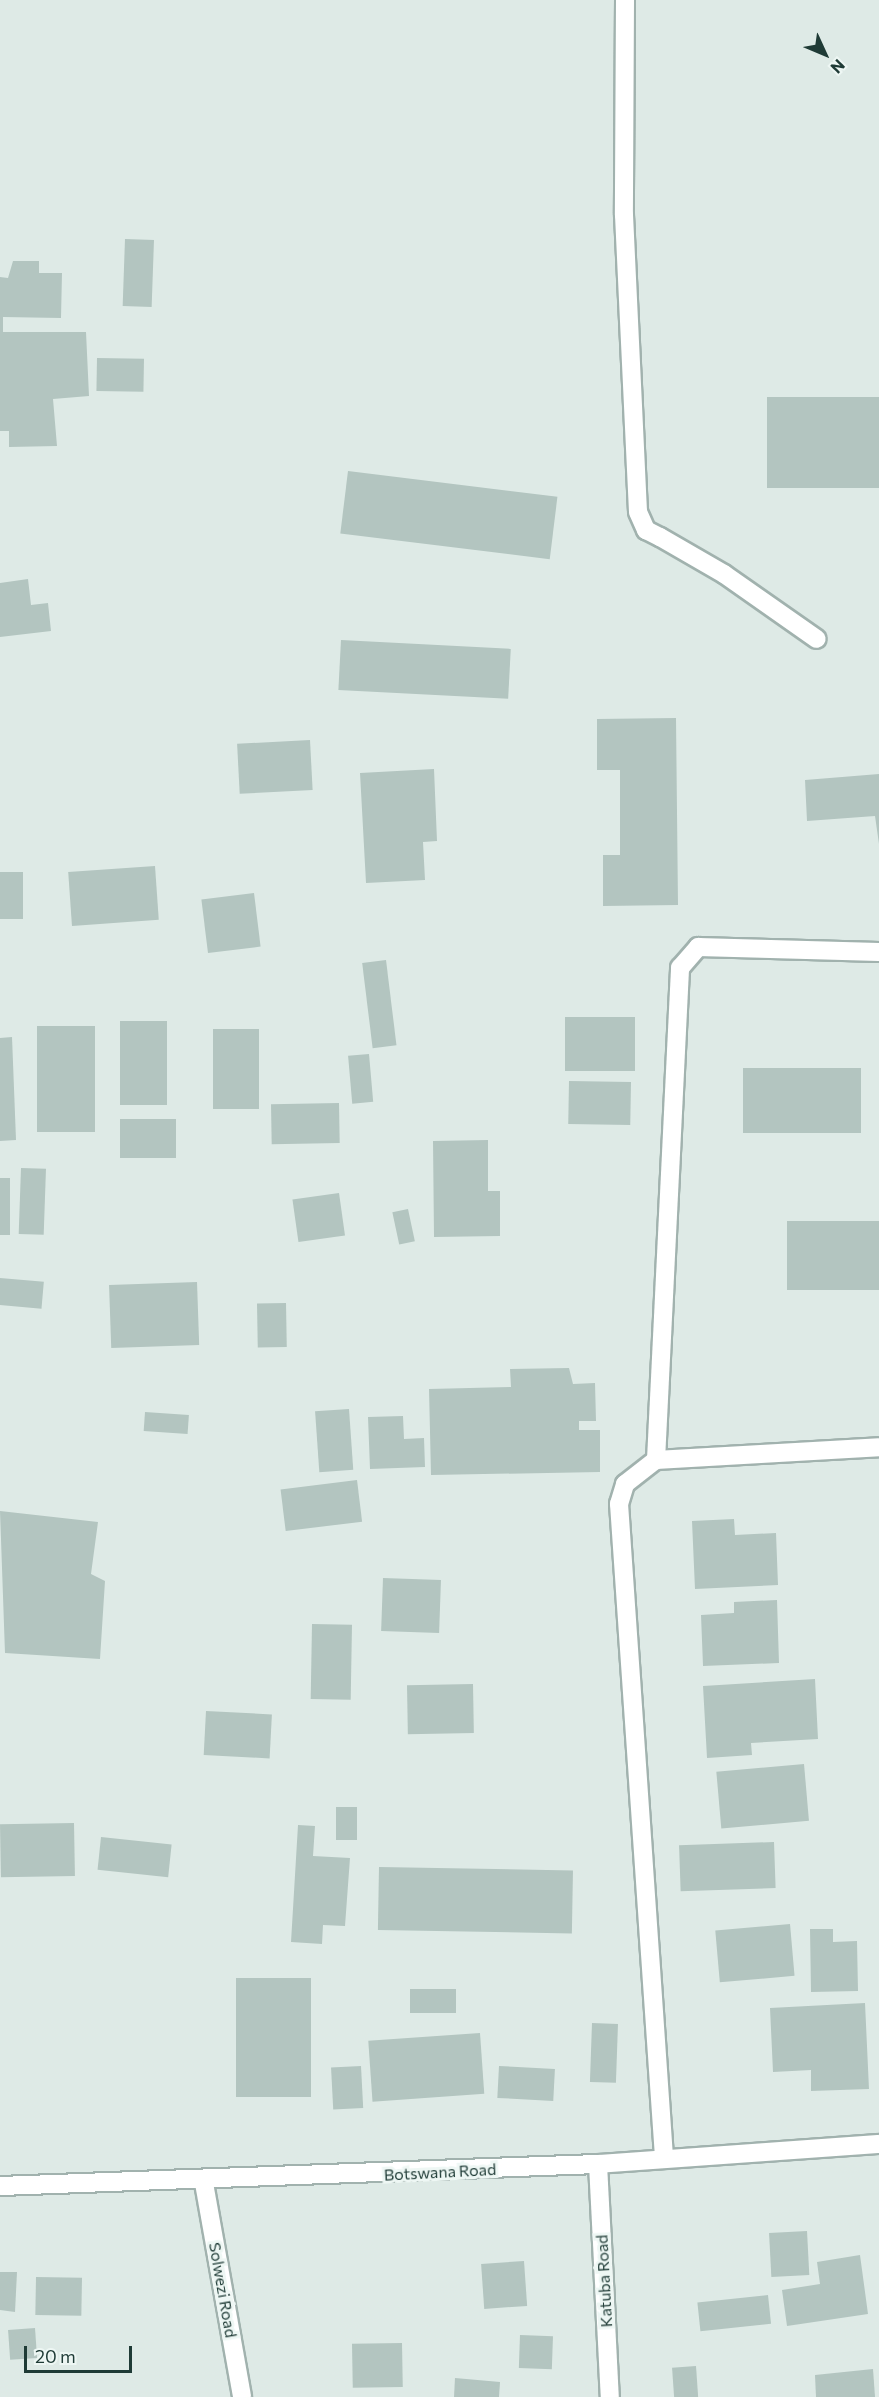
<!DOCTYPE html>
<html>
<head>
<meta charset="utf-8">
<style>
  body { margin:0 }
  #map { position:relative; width:879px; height:2397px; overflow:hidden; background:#deeae6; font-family:Commissioner,sans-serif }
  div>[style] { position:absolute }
  .building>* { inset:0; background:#b3c5c0; transform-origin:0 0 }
  .roads { filter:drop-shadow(2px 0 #a1b2ae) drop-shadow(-2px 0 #a1b2ae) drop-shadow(0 2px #a1b2ae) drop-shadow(0 -2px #a1b2ae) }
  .lane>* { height:18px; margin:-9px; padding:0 9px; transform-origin:9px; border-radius:9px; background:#fff }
  .street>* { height:18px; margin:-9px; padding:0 9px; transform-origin:9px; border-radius:9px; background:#fff }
  .secondary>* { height:18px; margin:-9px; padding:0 9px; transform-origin:9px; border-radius:9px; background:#fff }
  span { translate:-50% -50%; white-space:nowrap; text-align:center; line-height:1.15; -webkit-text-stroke:6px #eef7f4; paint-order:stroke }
  .street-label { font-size:16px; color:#1f3b36 }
  .north { position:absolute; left:795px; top:24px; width:60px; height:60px; -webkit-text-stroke:4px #eef7f4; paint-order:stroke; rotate:134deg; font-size:16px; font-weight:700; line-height:24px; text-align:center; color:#1f3b36 }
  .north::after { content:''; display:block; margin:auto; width:21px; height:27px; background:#1f3b36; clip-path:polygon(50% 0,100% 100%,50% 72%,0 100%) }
  .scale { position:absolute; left:24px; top:2346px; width:108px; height:27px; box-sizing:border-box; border:3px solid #1f3b36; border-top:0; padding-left:8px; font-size:18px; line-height:21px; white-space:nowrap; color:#1f3b36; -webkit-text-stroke:4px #eef7f4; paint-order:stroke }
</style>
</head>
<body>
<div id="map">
  <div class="building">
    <div style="left:125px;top:239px;width:29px;height:67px;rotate:2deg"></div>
    <div style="clip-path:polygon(13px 261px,39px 261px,39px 273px,62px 273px,61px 318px,3px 317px,3px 332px,86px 332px,89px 396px,53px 399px,57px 446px,9px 447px,9px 431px,0 431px,0 277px,8px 278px)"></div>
    <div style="left:97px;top:358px;width:47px;height:33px;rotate:1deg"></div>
    <div style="left:879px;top:397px;width:91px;height:112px;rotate:90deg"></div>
    <div style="left:348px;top:471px;width:211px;height:63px;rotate:7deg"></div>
    <div style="clip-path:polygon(28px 579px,31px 605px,48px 603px,51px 631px,0 637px,0 583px)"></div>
    <div style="left:341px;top:640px;width:170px;height:50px;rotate:3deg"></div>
    <div style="clip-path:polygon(676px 718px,678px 905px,603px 906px,603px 855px,620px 855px,620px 770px,597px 770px,597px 719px)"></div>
    <div style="left:310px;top:740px;width:50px;height:73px;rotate:87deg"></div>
    <div style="clip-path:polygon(434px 769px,437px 841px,423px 842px,425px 880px,366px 883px,360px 773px)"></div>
    <div style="clip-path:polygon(879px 774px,879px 844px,875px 816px,807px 821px,805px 780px)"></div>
    <div style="left:155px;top:866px;width:54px;height:87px;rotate:86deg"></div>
    <div style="left:0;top:872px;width:23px;height:47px"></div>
    <div style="left:254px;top:893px;width:54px;height:53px;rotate:83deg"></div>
    <div style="left:386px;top:960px;width:86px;height:24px;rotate:83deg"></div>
    <div style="left:565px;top:1017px;width:70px;height:54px"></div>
    <div style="left:120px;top:1021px;width:47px;height:84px"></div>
    <div style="left:37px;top:1026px;width:58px;height:106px"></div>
    <div style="left:213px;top:1029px;width:46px;height:80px"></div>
    <div style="clip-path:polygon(12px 1037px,16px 1140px,0 1141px,0 1038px)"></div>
    <div style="left:369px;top:1054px;width:48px;height:21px;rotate:85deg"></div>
    <div style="left:743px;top:1068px;width:118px;height:65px"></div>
    <div style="left:569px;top:1081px;width:62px;height:43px;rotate:1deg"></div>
    <div style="left:339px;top:1103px;width:40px;height:68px;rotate:89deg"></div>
    <div style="left:120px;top:1119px;width:56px;height:39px"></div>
    <div style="clip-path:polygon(488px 1140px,488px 1191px,500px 1191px,500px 1236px,434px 1237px,433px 1141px)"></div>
    <div style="left:21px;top:1168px;width:25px;height:66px;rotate:2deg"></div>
    <div style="left:0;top:1178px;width:10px;height:57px"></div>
    <div style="left:339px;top:1193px;width:43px;height:47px;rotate:82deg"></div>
    <div style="left:408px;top:1209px;width:33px;height:16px;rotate:78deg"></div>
    <div style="left:879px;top:1221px;width:69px;height:92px;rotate:90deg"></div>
    <div style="left:0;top:1278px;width:44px;height:27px;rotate:5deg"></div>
    <div style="left:197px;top:1282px;width:63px;height:88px;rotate:88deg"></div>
    <div style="left:286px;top:1303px;width:44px;height:29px;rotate:89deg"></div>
    <div style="clip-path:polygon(569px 1368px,573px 1384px,595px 1383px,596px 1421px,579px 1421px,579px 1430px,600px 1430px,600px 1472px,431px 1475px,429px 1389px,511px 1387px,510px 1369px)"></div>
    <div style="left:349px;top:1409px;width:61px;height:34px;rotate:86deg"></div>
    <div style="left:145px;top:1412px;width:44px;height:19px;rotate:4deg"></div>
    <div style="clip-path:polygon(403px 1416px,404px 1439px,424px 1438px,425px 1467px,370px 1469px,368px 1417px)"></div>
    <div style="left:357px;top:1480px;width:42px;height:77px;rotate:83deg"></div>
    <div style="clip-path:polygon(0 1511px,98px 1522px,91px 1574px,105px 1581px,100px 1659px,5px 1653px)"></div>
    <div style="clip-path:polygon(734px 1519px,735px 1535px,776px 1533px,778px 1585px,695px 1589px,692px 1521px)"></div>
    <div style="left:383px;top:1578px;width:58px;height:53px;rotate:2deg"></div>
    <div style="clip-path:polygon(777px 1600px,779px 1663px,703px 1666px,701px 1615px,734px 1613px,734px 1602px)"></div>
    <div style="left:312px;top:1624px;width:40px;height:75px;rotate:1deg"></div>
    <div style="clip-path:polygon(815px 1679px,818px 1739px,751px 1743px,752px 1755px,707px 1758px,703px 1686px)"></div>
    <div style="left:473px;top:1684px;width:49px;height:66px;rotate:89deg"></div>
    <div style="left:206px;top:1711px;width:66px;height:44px;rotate:3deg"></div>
    <div style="left:804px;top:1764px;width:57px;height:88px;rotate:85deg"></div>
    <div style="left:336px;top:1807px;width:21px;height:33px"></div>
    <div style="left:74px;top:1823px;width:53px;height:74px;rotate:89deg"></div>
    <div style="clip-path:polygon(298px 1825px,315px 1826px,313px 1856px,350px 1858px,345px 1926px,323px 1925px,322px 1944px,291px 1942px)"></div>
    <div style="left:101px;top:1837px;width:71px;height:33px;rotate:6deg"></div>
    <div style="left:774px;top:1842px;width:46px;height:95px;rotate:88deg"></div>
    <div style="left:379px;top:1867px;width:194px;height:63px;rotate:1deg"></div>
    <div style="left:790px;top:1924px;width:52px;height:75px;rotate:85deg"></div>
    <div style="clip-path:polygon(810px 1929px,833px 1929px,833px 1942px,857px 1941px,858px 1991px,811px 1992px)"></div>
    <div style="left:311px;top:1978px;width:119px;height:75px;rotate:90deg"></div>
    <div style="left:410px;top:1989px;width:46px;height:24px"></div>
    <div style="clip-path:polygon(865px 2003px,869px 2089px,811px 2091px,811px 2070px,773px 2072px,770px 2008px)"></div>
    <div style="left:592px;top:2023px;width:26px;height:59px;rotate:2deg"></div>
    <div style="left:480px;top:2033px;width:61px;height:112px;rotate:86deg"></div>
    <div style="left:361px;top:2066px;width:42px;height:30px;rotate:87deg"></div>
    <div style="left:499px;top:2066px;width:56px;height:32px;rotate:3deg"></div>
    <div style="left:807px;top:2231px;width:44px;height:38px;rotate:87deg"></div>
    <div style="clip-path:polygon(860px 2255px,868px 2314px,787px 2326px,782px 2290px,820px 2284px,817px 2262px)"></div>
    <div style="left:524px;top:2261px;width:45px;height:43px;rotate:86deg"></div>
    <div style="clip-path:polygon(0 2272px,17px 2272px,15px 2312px,0 2310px)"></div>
    <div style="left:36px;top:2277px;width:46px;height:38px;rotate:1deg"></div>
    <div style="left:768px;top:2295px;width:29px;height:71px;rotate:84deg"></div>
    <div style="left:35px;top:2328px;width:30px;height:27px;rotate:86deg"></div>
    <div style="left:520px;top:2335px;width:33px;height:33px;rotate:2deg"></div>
    <div style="left:402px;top:2343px;width:44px;height:50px;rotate:89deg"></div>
    <div style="left:696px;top:2366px;width:31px;height:24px;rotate:86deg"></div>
    <div style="clip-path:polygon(873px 2369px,875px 2397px,816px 2397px,815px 2375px)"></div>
    <div style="clip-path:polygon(455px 2378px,500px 2382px,499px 2397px,454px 2397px)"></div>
  </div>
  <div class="roads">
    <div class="lane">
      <div style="left:660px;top:537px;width:74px;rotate:30deg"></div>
      <div style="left:724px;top:574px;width:113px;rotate:35deg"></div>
    </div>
    <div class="street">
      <div style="left:625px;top:0;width:215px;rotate:90.3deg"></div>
      <div style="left:624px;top:215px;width:297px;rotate:87.3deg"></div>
      <div style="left:638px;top:512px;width:20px;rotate:66deg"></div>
      <div style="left:646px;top:530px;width:16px;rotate:27deg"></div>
      <div style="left:656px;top:1460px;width:223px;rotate:-3.3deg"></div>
      <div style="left:664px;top:2157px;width:655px;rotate:-93.94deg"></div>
      <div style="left:619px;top:1504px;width:21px;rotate:-73deg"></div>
      <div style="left:625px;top:1484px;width:39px;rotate:-38deg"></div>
      <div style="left:656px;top:1460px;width:493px;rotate:-87.2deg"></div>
      <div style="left:680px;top:968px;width:28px;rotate:-49deg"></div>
      <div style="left:698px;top:947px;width:181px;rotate:1.6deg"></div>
      <div style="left:598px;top:2164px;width:233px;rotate:87.1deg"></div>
      <div style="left:204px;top:2183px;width:217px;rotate:79.9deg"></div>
    </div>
    <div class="secondary">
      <div style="left:0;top:2186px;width:598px;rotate:-2.11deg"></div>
      <div style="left:598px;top:2164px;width:282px;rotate:-4.1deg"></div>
    </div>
  </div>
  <div class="street-label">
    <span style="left:440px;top:2172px;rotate:-3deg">Botswana Road</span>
    <span style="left:604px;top:2281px;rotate:-93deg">Katuba Road</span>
    <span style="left:223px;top:2290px;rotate:80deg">Solwezi Road</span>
  </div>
  <div class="north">N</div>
  <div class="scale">20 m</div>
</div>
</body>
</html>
